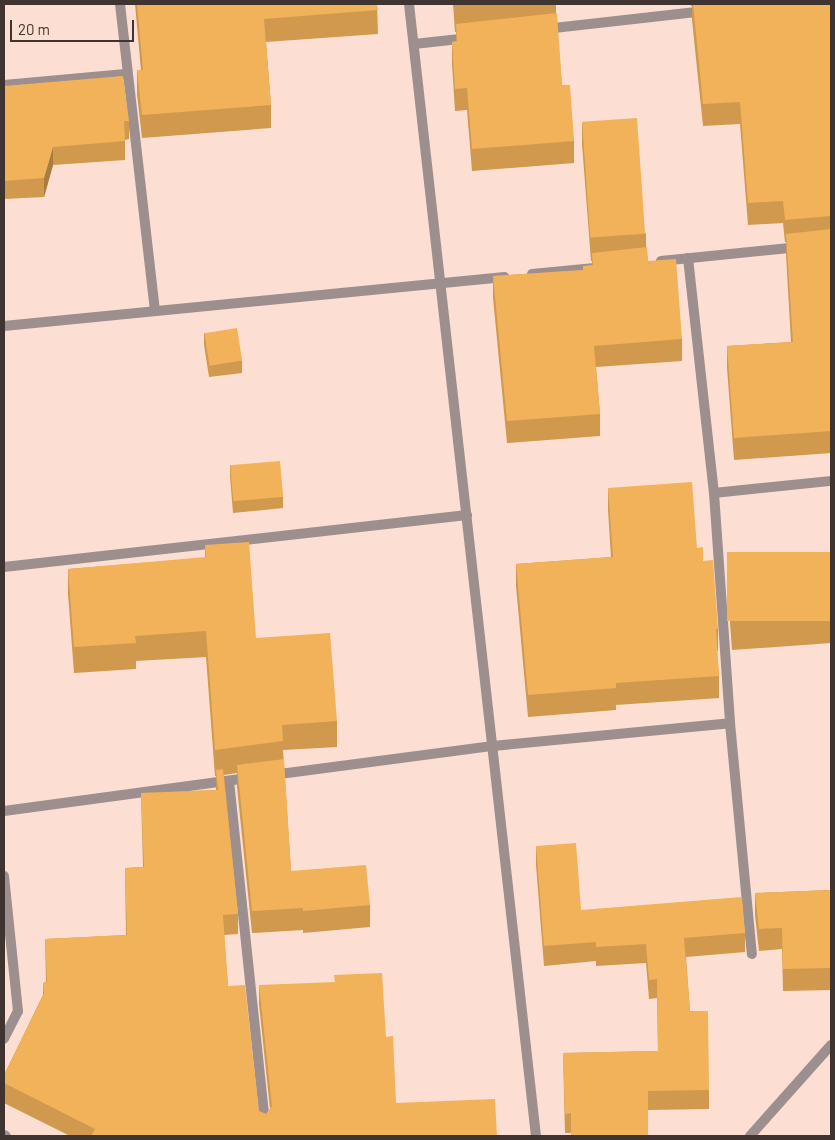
<!DOCTYPE html>
<html>
<head>
<meta charset="utf-8">
<style>
  body { margin:0 }
  #map { position:relative; width:835px; height:1140px; overflow:hidden; background:#fcdfd2; font-family:Barlow,sans-serif }
  div>[style] { position:absolute }
  .minor>* { height:10px; margin:-5px; padding:0 5px; transform-origin:5px; border-radius:5px; background:#9d8f8e }
  .wall>* { inset:0; background:#d0994d }
  .shaded-wall>* { inset:0; background:#a97d3f }
  .building>* { inset:0; background:#f2b25a; transform-origin:0 0 }
  span { translate:-50% -50%; white-space:nowrap; text-align:center; line-height:1.15; -webkit-text-stroke:4px #fcdfd2; paint-order:stroke }
  .frame { position:absolute; inset:0; border:5px solid #3f342f; pointer-events:none }
  .scale { position:absolute; left:10px; top:20px; width:124px; height:22px; box-sizing:border-box; border:2px solid #3f342f; border-top:0; padding-left:6px; font-size:15px; line-height:18px; white-space:nowrap; color:#3f342f; -webkit-text-stroke:4px #fcdfd2; paint-order:stroke }
</style>
</head>
<body>
<div id="map">
  <div class="minor">
    <div style="left:120px;top:4px;width:309px;rotate:83.5deg"></div>
    <div style="left:409px;top:4px;width:1139px;rotate:83.6deg"></div>
    <div style="left:545px;top:29px;width:161px;rotate:-6.4deg"></div>
    <div style="left:414px;top:44px;width:55px;rotate:-6.2deg"></div>
    <div style="left:4px;top:85px;width:122px;rotate:-5.2deg"></div>
    <div style="left:688px;top:258px;width:236px;rotate:83.7deg"></div>
    <div style="left:714px;top:493px;width:231px;rotate:86deg"></div>
    <div style="left:730px;top:723px;width:232px;rotate:84.6deg"></div>
    <div style="left:661px;top:261px;width:139px;rotate:-5.8deg"></div>
    <div style="left:532px;top:274px;width:63px;rotate:-5.4deg"></div>
    <div style="left:4px;top:326px;width:503px;rotate:-5.59deg"></div>
    <div style="left:714px;top:493px;width:118px;rotate:-5.9deg"></div>
    <div style="left:4px;top:567px;width:466px;rotate:-6.4deg"></div>
    <div style="left:272px;top:775px;width:223px;rotate:-7.5deg"></div>
    <div style="left:493px;top:746px;width:238px;rotate:-5.5deg"></div>
    <div style="left:229px;top:781px;width:347px;rotate:84deg"></div>
    <div style="left:4px;top:811px;width:246px;rotate:-7.7deg"></div>
    <div style="left:4px;top:876px;width:136px;rotate:84.1deg"></div>
    <div style="left:18px;top:1011px;width:31px;rotate:117deg"></div>
    <div style="left:4px;top:1135px;width:2px;rotate:27deg"></div>
    <div style="left:750px;top:1136px;width:122px;rotate:-48.3deg"></div>
  </div>
  <div class="wall">
    <div style="clip-path:polygon(135px 4px,377px 4px,378px 34px,266px 42px,271px 105px,271px 128px,142px 138px,137px 94px,137px 70px,141px 70px)"></div>
    <div style="clip-path:polygon(453px 4px,556px 4px,556px 13px,562px 85px,574px 141px,574px 163px,472px 171px,467px 110px,455px 111px,452px 64px,452px 42px,456px 41px,456px 32px,455px 32px)"></div>
    <div style="clip-path:polygon(691px 4px,831px 4px,831px 453px,734px 460px,727px 368px,727px 346px,791px 342px,786px 255px,786px 242px,785px 242px,783px 223px,748px 225px,740px 124px,703px 126px,692px 20px,692px 6px,691px 6px)"></div>
    <div style="clip-path:polygon(4px 86px,129px 121px,129px 139px,125px 140px,125px 160px,53px 165px,44px 197px,4px 199px)"></div>
    <div style="clip-path:polygon(582px 122px,646px 234px,646px 247px,648px 261px,682px 339px,682px 361px,596px 367px,600px 414px,600px 436px,507px 443px,493px 298px,493px 276px,583px 270px,592px 265px,592px 261px,591px 261px,582px 144px)"></div>
    <div style="clip-path:polygon(204px 333px,242px 361px,242px 373px,209px 377px,204px 345px)"></div>
    <div style="clip-path:polygon(230px 465px,283px 497px,283px 508px,233px 513px,230px 476px)"></div>
    <div style="clip-path:polygon(608px 488px,697px 548px,703px 561px,718px 629px,718px 651px,717px 651px,719px 676px,719px 698px,616px 705px,616px 710px,528px 717px,516px 586px,516px 564px,611px 557px,608px 510px)"></div>
    <div style="clip-path:polygon(205px 545px,256px 638px,337px 721px,337px 747px,283px 750px,291px 871px,370px 905px,370px 927px,303px 933px,303px 930px,252px 933px,237px 787px,237px 773px,224px 775px,238px 914px,238px 934px,224px 935px,228px 986px,259px 1111px,266px 1114px,270px 1109px,259px 1004px,259px 985px,386px 1037px,396px 1103px,497px 1136px,70px 1136px,4px 1103px,4px 1075px,43px 995px,43px 983px,46px 982px,45px 939px,126px 935px,125px 868px,143px 867px,141px 793px,216px 790px,216px 776px,215px 776px,206px 657px,136px 661px,136px 669px,74px 673px,68px 594px,68px 569px,205px 558px)"></div>
    <div style="clip-path:polygon(831px 552px,831px 643px,732px 650px,727px 581px,727px 559px)"></div>
    <div style="clip-path:polygon(536px 846px,581px 910px,745px 933px,745px 952px,686px 957px,690px 1011px,709px 1090px,709px 1109px,648px 1110px,571px 1133px,565px 1133px,563px 1053px,658px 1051px,657px 998px,649px 999px,646px 963px,596px 966px,596px 961px,544px 966px,536px 865px)"></div>
    <div style="clip-path:polygon(831px 890px,831px 990px,783px 991px,782px 949px,759px 951px,755px 915px,755px 893px)"></div>
  </div>
  <div class="shaded-wall">
    <div style="clip-path:polygon(53px 147px,53px 165px,44px 197px,44px 178px)"></div>
  </div>
  <div class="building">
    <div style="clip-path:polygon(137px 4px,377px 4px,378px 10px,264px 19px,271px 105px,142px 115px,137px 70px,143px 70px)"></div>
    <div style="clip-path:polygon(693px 4px,831px 4px,831px 216px,785px 220px,783px 201px,748px 203px,740px 102px,703px 104px)"></div>
    <div style="clip-path:polygon(557px 13px,562px 85px,570px 85px,574px 141px,472px 149px,467px 88px,455px 89px,452px 42px,457px 41px,456px 24px)"></div>
    <div style="clip-path:polygon(123px 76px,129px 121px,124px 121px,125px 141px,53px 147px,44px 178px,4px 181px,4px 86px)"></div>
    <div style="left:637px;top:118px;width:116px;height:55px;rotate:86deg"></div>
    <div style="clip-path:polygon(831px 229px,831px 431px,734px 438px,727px 346px,793px 342px,786px 234px)"></div>
    <div style="clip-path:polygon(647px 247px,648px 261px,676px 259px,682px 339px,594px 346px,600px 414px,507px 421px,493px 276px,583px 270px,583px 266px,593px 265px,592px 253px)"></div>
    <div style="left:237px;top:328px;width:33px;height:33px;rotate:81deg"></div>
    <div style="left:280px;top:461px;width:36px;height:50px;rotate:85deg"></div>
    <div style="clip-path:polygon(692px 482px,697px 548px,703px 547px,703px 561px,713px 560px,718px 629px,716px 629px,719px 676px,616px 683px,616px 688px,528px 695px,516px 564px,613px 557px,608px 488px)"></div>
    <div style="clip-path:polygon(249px 542px,256px 638px,330px 633px,337px 721px,282px 725px,283px 741px,215px 750px,206px 631px,135px 636px,136px 643px,74px 647px,68px 569px,206px 557px,205px 545px)"></div>
    <div style="left:831px;top:552px;width:69px;height:104px;rotate:90deg"></div>
    <div style="clip-path:polygon(284px 759px,291px 871px,366px 865px,370px 905px,303px 911px,303px 908px,252px 911px,237px 765px)"></div>
    <div style="clip-path:polygon(223px 769px,238px 914px,223px 915px,228px 986px,245px 985px,259px 1111px,266px 1114px,272px 1106px,259px 985px,335px 982px,334px 975px,382px 973px,386px 1037px,393px 1036px,396px 1103px,495px 1099px,497px 1136px,91px 1136px,95px 1129px,4px 1083px,4px 1075px,44px 994px,43px 983px,47px 982px,45px 939px,127px 935px,125px 868px,144px 867px,141px 793px,218px 790px,216px 770px)"></div>
    <div style="clip-path:polygon(576px 843px,581px 910px,742px 897px,745px 933px,684px 938px,690px 1011px,708px 1011px,709px 1090px,648px 1091px,648px 1136px,571px 1136px,571px 1113px,565px 1114px,563px 1053px,658px 1051px,657px 979px,649px 980px,646px 944px,596px 947px,596px 942px,544px 946px,536px 846px)"></div>
    <div style="clip-path:polygon(831px 890px,831px 968px,783px 969px,782px 928px,759px 929px,755px 893px)"></div>
  </div>
  <div class="frame"></div>
  <div class="scale">20 m</div>
</div>
</body>
</html>
